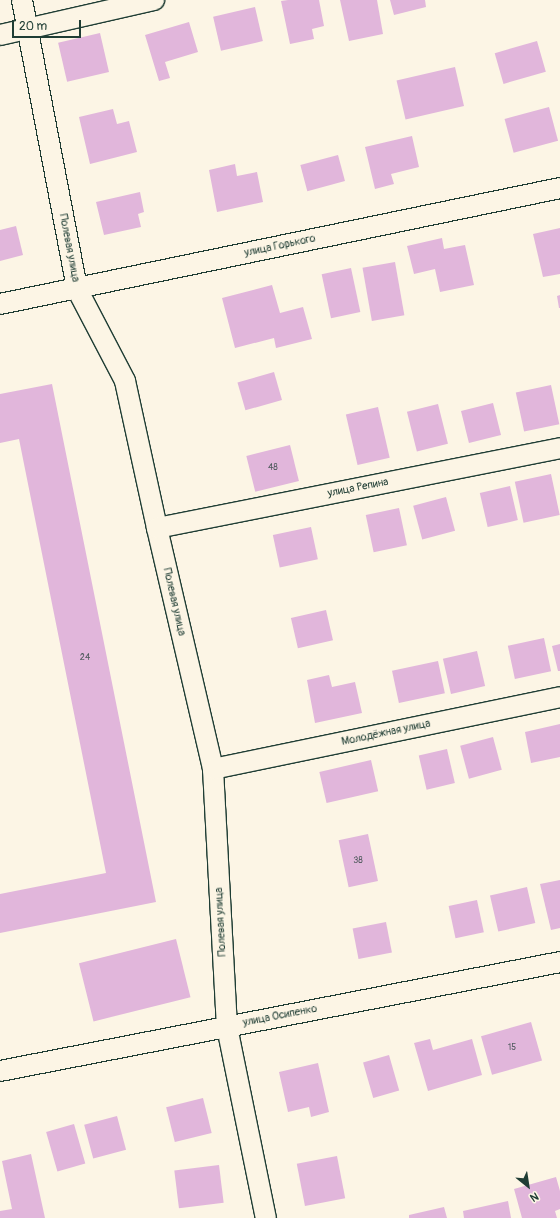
<!DOCTYPE html>
<html>
<head>
<meta charset="utf-8">
<style>
  body { margin:0 }
  #map { position:relative; width:560px; height:1218px; overflow:hidden; background:#fcf5e5; font-family:Pangolin,sans-serif }
  div>[style] { position:absolute }
  .building>* { inset:0; background:#e1b6db; transform-origin:0 0 }
  .roads { filter:drop-shadow(1px 0 #1f3d34) drop-shadow(-1px 0 #1f3d34) drop-shadow(0 1px #1f3d34) drop-shadow(0 -1px #1f3d34) }
  .minor>* { height:20px; margin:-10px; padding:0 10px; transform-origin:10px; border-radius:10px; background:#fcf5e5 }
  span { translate:-50% -50%; white-space:nowrap; text-align:center; line-height:1.15; -webkit-text-stroke:4px #fcf5e5; paint-order:stroke }
  .number-label { font-size:9px; color:#505b5e }
  .number-label span { -webkit-text-stroke-width:0 }
  .street-label { font-size:11px; color:#1f3d34 }
  .north { position:absolute; left:508px; top:1166px; width:40px; height:40px; -webkit-text-stroke:3px #fcf5e5; paint-order:stroke; rotate:150deg; font-size:11px; font-weight:700; line-height:16px; text-align:center; color:#1f3d34 }
  .north::after { content:''; display:block; margin:auto; width:14px; height:18px; background:#1f3d34; clip-path:polygon(50% 0,100% 100%,50% 72%,0 100%) }
  .scale { position:absolute; left:12px; top:20px; width:69px; height:18px; box-sizing:border-box; border:2px solid #1f3d34; border-top:0; padding-left:5px; font-size:12px; line-height:14px; white-space:nowrap; color:#1f3d34; -webkit-text-stroke:3px #fcf5e5; paint-order:stroke }
</style>
</head>
<body>
<div id="map">
  <div class="building">
    <div style="clip-path:polygon(288px 0,319px 0,324px 26px,312px 29px,314px 39px,290px 44px,281px 1px)"></div>
    <div style="clip-path:polygon(340px 0,377px 0,383px 34px,349px 41px)"></div>
    <div style="clip-path:polygon(390px 0,425px 0,426px 7px,394px 15px)"></div>
    <div style="left:255px;top:7px;width:35px;height:43px;rotate:77deg"></div>
    <div style="clip-path:polygon(189px 22px,198px 52px,165px 62px,170px 78px,159px 81px,145px 35px)"></div>
    <div style="left:100px;top:33px;width:40px;height:43px;rotate:77deg"></div>
    <div style="left:537px;top:41px;width:32px;height:44px;rotate:74deg"></div>
    <div style="left:455px;top:67px;width:40px;height:60px;rotate:77deg"></div>
    <div style="left:549px;top:107px;width:35px;height:46px;rotate:75deg"></div>
    <div style="clip-path:polygon(113px 109px,117px 124px,129px 121px,137px 152px,90px 164px,79px 117px)"></div>
    <div style="clip-path:polygon(412px 136px,419px 167px,391px 174px,394px 184px,375px 189px,365px 147px)"></div>
    <div style="left:338px;top:155px;width:27px;height:39px;rotate:75deg"></div>
    <div style="clip-path:polygon(235px 164px,237px 176px,257px 172px,263px 202px,217px 212px,209px 170px)"></div>
    <div style="clip-path:polygon(140px 192px,144px 212px,138px 214px,141px 227px,104px 235px,96px 202px)"></div>
    <div style="clip-path:polygon(16px 226px,23px 255px,0 261px,0 230px)"></div>
    <div style="clip-path:polygon(560px 228px,560px 274px,543px 277px,533px 234px)"></div>
    <div style="clip-path:polygon(442px 238px,444px 249px,465px 245px,474px 285px,440px 292px,435px 269px,414px 274px,407px 246px)"></div>
    <div style="left:395px;top:262px;width:54px;height:33px;rotate:80deg"></div>
    <div style="left:351px;top:268px;width:45px;height:30px;rotate:78deg"></div>
    <div style="clip-path:polygon(272px 285px,280px 313px,303px 307px,312px 339px,276px 348px,274px 338px,235px 348px,222px 298px)"></div>
    <div style="clip-path:polygon(560px 295px,560px 308px,559px 308px,557px 296px)"></div>
    <div style="left:274px;top:372px;width:29px;height:38px;rotate:74deg"></div>
    <div style="clip-path:polygon(52px 384px,156px 902px,0 933px,0 894px,106px 873px,19px 439px,0 443px,0 394px)"></div>
    <div style="left:551px;top:385px;width:40px;height:36px;rotate:78deg"></div>
    <div style="left:493px;top:403px;width:33px;height:33px;rotate:76deg"></div>
    <div style="left:438px;top:404px;width:41px;height:32px;rotate:76deg"></div>
    <div style="left:378px;top:407px;width:52px;height:33px;rotate:77deg"></div>
    <div style="left:290px;top:445px;width:37px;height:45px;rotate:76deg"></div>
    <div style="left:551px;top:474px;width:42px;height:37px;rotate:78deg"></div>
    <div style="left:510px;top:486px;width:35px;height:31px;rotate:77deg"></div>
    <div style="left:446px;top:497px;width:35px;height:34px;rotate:75deg"></div>
    <div style="left:399px;top:508px;width:38px;height:34px;rotate:78deg"></div>
    <div style="left:311px;top:527px;width:33px;height:39px;rotate:78deg"></div>
    <div style="left:326px;top:610px;width:31px;height:36px;rotate:77deg"></div>
    <div style="left:544px;top:638px;width:34px;height:37px;rotate:78deg"></div>
    <div style="clip-path:polygon(560px 644px,560px 671px,558px 671px,552px 646px)"></div>
    <div style="left:477px;top:651px;width:36px;height:35px;rotate:77deg"></div>
    <div style="left:438px;top:661px;width:33px;height:47px;rotate:78deg"></div>
    <div style="clip-path:polygon(329px 675px,332px 687px,355px 682px,362px 713px,315px 723px,307px 680px)"></div>
    <div style="clip-path:polygon(560px 724px,560px 757px,531px 763px,525px 732px)"></div>
    <div style="left:493px;top:737px;width:34px;height:34px;rotate:75deg"></div>
    <div style="left:447px;top:749px;width:35px;height:29px;rotate:77deg"></div>
    <div style="left:371px;top:760px;width:32px;height:53px;rotate:77deg"></div>
    <div style="left:368px;top:834px;width:48px;height:30px;rotate:78deg"></div>
    <div style="clip-path:polygon(560px 880px,560px 928px,551px 930px,540px 884px)"></div>
    <div style="left:527px;top:887px;width:37px;height:38px;rotate:77deg"></div>
    <div style="left:477px;top:900px;width:33px;height:29px;rotate:78deg"></div>
    <div style="left:386px;top:922px;width:31px;height:34px;rotate:79deg"></div>
    <div style="left:176px;top:939px;width:60px;height:100px;rotate:76deg"></div>
    <div style="left:531px;top:1022px;width:40px;height:52px;rotate:74deg"></div>
    <div style="clip-path:polygon(430px 1039px,433px 1050px,472px 1039px,482px 1075px,428px 1091px,414px 1043px)"></div>
    <div style="left:389px;top:1055px;width:37px;height:27px;rotate:74deg"></div>
    <div style="clip-path:polygon(318px 1063px,329px 1112px,311px 1117px,309px 1107px,288px 1112px,279px 1072px)"></div>
    <div style="left:203px;top:1098px;width:36px;height:38px;rotate:76deg"></div>
    <div style="left:117px;top:1116px;width:35px;height:34px;rotate:75deg"></div>
    <div style="left:74px;top:1124px;width:41px;height:29px;rotate:74deg"></div>
    <div style="clip-path:polygon(31px 1154px,45px 1218px,0 1218px,0 1211px,12px 1209px,2px 1161px)"></div>
    <div style="left:337px;top:1156px;width:43px;height:41px;rotate:79deg"></div>
    <div style="left:219px;top:1165px;width:38px;height:45px;rotate:83deg"></div>
    <div style="clip-path:polygon(556px 1177px,560px 1191px,560px 1209px,555px 1211px,557px 1218px,522px 1218px,514px 1189px)"></div>
    <div style="clip-path:polygon(508px 1201px,511px 1218px,464px 1218px,463px 1211px)"></div>
    <div style="clip-path:polygon(444px 1207px,447px 1218px,409px 1218px,409px 1215px)"></div>
  </div>
  <div class="roads">
    <div class="minor">
      <div style="left:22px;top:0;width:294px;rotate:79.2deg"></div>
      <div style="left:77px;top:289px;width:104px;rotate:62.4deg"></div>
      <div style="left:125px;top:381px;width:150px;rotate:77.7deg"></div>
      <div style="left:157px;top:528px;width:247px;rotate:76.9deg"></div>
      <div style="left:213px;top:769px;width:258px;rotate:86.9deg"></div>
      <div style="left:227px;top:1027px;width:195px;rotate:78.5deg"></div>
      <div style="left:0;top:35px;width:158px;rotate:-12.8deg"></div>
      <div style="left:0;top:304px;width:572px;rotate:-11.7deg"></div>
      <div style="left:157px;top:528px;width:411px;rotate:-11.2deg"></div>
      <div style="left:213px;top:769px;width:354px;rotate:-11.7deg"></div>
      <div style="left:0;top:1071px;width:571px;rotate:-11.01deg"></div>
    </div>
  </div>
  <div class="number-label">
    <span style="left:273px;top:468px">48</span>
    <span style="left:85px;top:658px">24</span>
    <span style="left:358px;top:861px">38</span>
    <span style="left:512px;top:1048px">15</span>
  </div>
  <div class="street-label">
    <span style="left:280px;top:246px;rotate:-12deg">улица Горького</span>
    <span style="left:69px;top:248px;rotate:79deg">Полевая улица</span>
    <span style="left:358px;top:488px;rotate:-11deg">улица Репина</span>
    <span style="left:174px;top:602px;rotate:77deg">Полевая улица</span>
    <span style="left:386px;top:733px;rotate:-12deg">Молодёжная улица</span>
    <span style="left:221px;top:922px;rotate:-93deg">Полевая улица</span>
    <span style="left:280px;top:1016px;rotate:-11deg">улица Осипенко</span>
  </div>
  <div class="north">N</div>
  <div class="scale">20 m</div>
</div>
</body>
</html>
